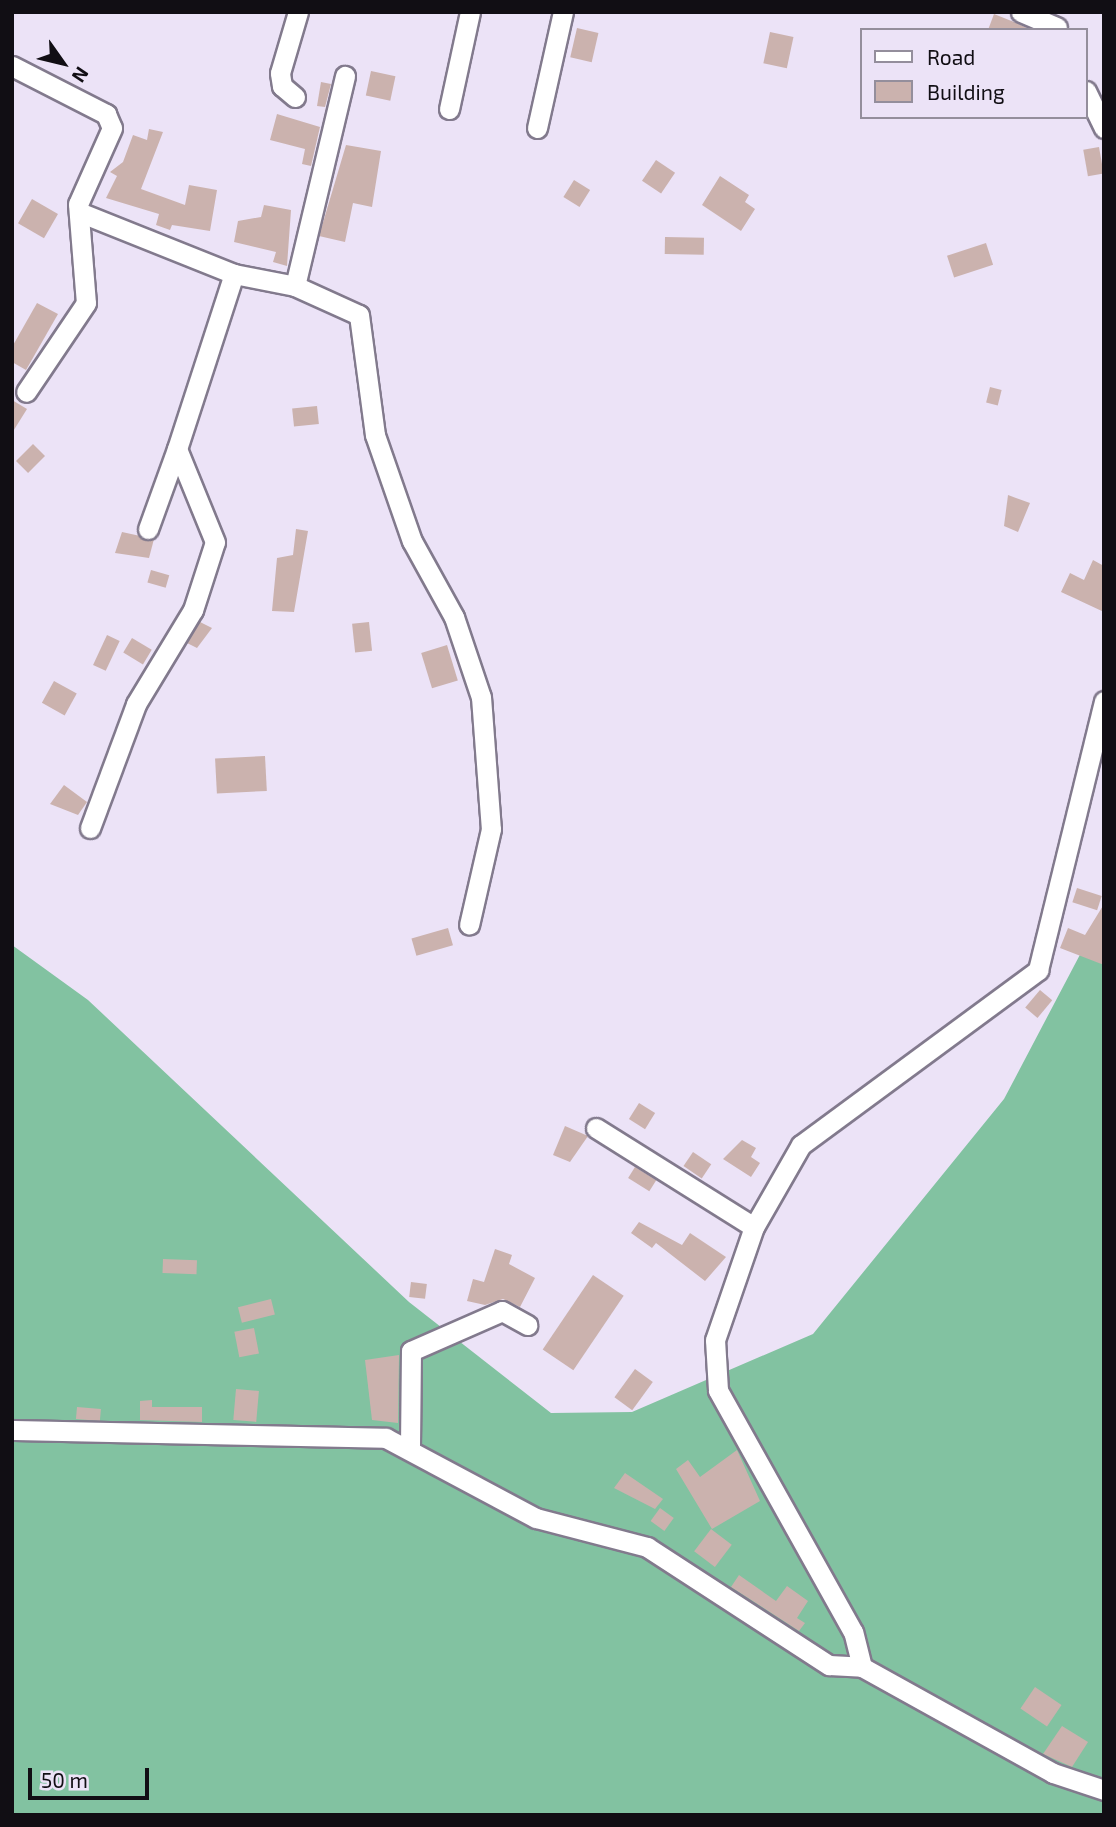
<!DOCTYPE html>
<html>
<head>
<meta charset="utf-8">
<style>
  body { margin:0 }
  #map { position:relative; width:1116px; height:1827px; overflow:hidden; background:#ece3f7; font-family:"Exo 2",sans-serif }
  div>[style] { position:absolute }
  .forest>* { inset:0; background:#82c2a1 }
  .building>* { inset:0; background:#cbb2ae; transform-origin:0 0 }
  .roads { filter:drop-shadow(2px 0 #827a8d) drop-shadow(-2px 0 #827a8d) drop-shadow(0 2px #827a8d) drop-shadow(0 -2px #827a8d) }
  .minor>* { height:19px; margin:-9.5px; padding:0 9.5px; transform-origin:9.5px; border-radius:9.5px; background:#fff }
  span { translate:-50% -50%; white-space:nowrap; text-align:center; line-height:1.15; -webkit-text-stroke:7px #ece3f7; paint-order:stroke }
  .frame { position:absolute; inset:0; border:14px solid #110e14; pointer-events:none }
  .legend { position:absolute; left:860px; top:28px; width:228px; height:91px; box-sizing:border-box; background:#ece3f7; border:2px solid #948e9c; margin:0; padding:9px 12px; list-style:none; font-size:21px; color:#110e14 }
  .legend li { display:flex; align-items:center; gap:14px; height:35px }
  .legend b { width:35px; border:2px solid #948e9c }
  .north { position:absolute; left:28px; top:28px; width:70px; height:70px; -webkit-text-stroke:5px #ece3f7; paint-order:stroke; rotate:124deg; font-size:19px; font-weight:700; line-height:28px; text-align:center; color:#110e14 }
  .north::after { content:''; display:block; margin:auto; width:24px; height:32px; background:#110e14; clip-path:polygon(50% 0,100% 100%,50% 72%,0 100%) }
  .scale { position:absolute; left:28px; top:1768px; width:121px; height:32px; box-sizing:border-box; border:4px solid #110e14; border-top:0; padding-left:9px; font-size:21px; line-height:24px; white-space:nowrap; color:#110e14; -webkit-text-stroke:5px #ece3f7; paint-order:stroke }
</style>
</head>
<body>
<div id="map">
  <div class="forest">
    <div style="clip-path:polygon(1104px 909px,1104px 1815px,12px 1815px,12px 945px,88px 1000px,409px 1302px,551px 1413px,632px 1412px,813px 1334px,1004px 1099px)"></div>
  </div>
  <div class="building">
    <div style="clip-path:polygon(994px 14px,1014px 22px,1032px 30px,988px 30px)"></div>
    <div style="left:577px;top:28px;width:22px;height:30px;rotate:13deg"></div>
    <div style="left:770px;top:32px;width:24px;height:32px;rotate:12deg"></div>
    <div style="left:371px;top:71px;width:25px;height:25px;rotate:12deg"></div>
    <div style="clip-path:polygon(321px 82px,331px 84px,325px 107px,317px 106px)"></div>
    <div style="clip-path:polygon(277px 114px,320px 127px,311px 166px,302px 164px,305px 149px,270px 140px)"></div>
    <div style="clip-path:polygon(149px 129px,163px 132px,141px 189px,185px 205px,189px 185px,217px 190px,210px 231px,172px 225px,170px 230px,156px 225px,159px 214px,106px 198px,117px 176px,110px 172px,123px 162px,133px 135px,147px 140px)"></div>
    <div style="clip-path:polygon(346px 145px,381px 151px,372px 207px,353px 203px,345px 242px,319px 236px)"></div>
    <div style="left:1099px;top:147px;width:27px;height:16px;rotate:80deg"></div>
    <div style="left:656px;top:160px;width:23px;height:25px;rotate:34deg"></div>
    <div style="clip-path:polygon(720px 176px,749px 195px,745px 202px,755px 209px,741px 231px,702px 205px)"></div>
    <div style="left:574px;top:180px;width:19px;height:20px;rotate:32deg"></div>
    <div style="left:32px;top:199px;width:30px;height:28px;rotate:30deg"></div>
    <div style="clip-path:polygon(264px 205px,291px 210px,287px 266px,273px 262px,276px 252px,234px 242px,238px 221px,261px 217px)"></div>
    <div style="left:665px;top:237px;width:39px;height:17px;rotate:1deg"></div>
    <div style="left:986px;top:243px;width:23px;height:41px;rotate:72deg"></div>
    <div style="clip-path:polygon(37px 303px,58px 314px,26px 370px,12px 362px,12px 347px)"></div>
    <div style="left:990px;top:387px;width:12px;height:16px;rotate:14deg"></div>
    <div style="clip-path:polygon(12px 400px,27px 409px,12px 433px)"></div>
    <div style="left:317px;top:406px;width:18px;height:25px;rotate:84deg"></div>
    <div style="left:33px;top:444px;width:17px;height:24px;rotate:45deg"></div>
    <div style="clip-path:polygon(1008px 495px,1030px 503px,1018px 532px,1004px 526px)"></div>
    <div style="clip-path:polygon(296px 529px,308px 531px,294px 612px,272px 611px,277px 558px,293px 555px)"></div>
    <div style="clip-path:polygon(122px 532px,154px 539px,149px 558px,115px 553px)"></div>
    <div style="clip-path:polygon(1093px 560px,1104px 566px,1104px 612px,1061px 592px,1070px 573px,1084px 580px)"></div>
    <div style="left:151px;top:570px;width:19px;height:13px;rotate:16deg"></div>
    <div style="clip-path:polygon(200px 622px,212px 628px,197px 648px,187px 643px)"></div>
    <div style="left:369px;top:622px;width:29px;height:17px;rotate:84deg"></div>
    <div style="left:107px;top:635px;width:14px;height:33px;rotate:25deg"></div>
    <div style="left:132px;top:638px;width:23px;height:17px;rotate:31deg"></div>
    <div style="left:447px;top:645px;width:37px;height:27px;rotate:73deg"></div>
    <div style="left:54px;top:681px;width:26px;height:25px;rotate:29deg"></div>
    <div style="left:265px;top:756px;width:35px;height:50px;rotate:87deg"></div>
    <div style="clip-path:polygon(64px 785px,87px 802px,78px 815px,50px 804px)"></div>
    <div style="left:1077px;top:888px;width:26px;height:15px;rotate:18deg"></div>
    <div style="clip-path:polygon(1104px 904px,1104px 965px,1060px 948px,1068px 928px,1085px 935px)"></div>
    <div style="left:448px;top:928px;width:18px;height:38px;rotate:74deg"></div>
    <div style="left:1040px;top:990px;width:16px;height:23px;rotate:40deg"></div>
    <div style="left:639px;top:1103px;width:19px;height:19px;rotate:32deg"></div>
    <div style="clip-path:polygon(565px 1126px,588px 1136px,570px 1162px,553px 1155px)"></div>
    <div style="clip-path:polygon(742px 1140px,756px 1148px,751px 1157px,760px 1163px,751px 1177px,723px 1159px)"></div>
    <div style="left:693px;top:1152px;width:22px;height:17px;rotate:34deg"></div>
    <div style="left:635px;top:1167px;width:25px;height:13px;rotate:32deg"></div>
    <div style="clip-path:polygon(639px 1222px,682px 1245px,690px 1233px,726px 1257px,705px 1281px,656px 1243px,652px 1248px,631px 1233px)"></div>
    <div style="clip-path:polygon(495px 1249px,512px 1255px,509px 1264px,535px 1278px,520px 1307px,503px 1299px,485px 1305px,467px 1301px,473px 1279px,484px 1282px)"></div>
    <div style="left:163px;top:1259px;width:34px;height:14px;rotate:2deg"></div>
    <div style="left:593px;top:1275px;width:37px;height:90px;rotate:34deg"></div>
    <div style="left:411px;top:1282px;width:16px;height:15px;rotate:7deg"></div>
    <div style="left:271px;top:1299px;width:16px;height:34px;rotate:76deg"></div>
    <div style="left:254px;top:1328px;width:26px;height:20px;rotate:79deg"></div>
    <div style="clip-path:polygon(399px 1355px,398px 1423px,372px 1420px,365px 1360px)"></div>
    <div style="left:635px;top:1369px;width:22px;height:35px;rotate:36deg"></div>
    <div style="left:236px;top:1389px;width:23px;height:31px;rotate:5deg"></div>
    <div style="clip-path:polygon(152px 1400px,152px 1407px,202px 1407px,202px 1422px,140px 1420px,140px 1401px)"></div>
    <div style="left:77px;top:1407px;width:24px;height:12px;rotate:5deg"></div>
    <div style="clip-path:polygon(737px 1450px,760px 1501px,712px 1529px,676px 1469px,688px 1460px,700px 1477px)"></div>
    <div style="clip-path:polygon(625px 1473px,663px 1499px,655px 1509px,614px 1488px)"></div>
    <div style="left:660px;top:1508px;width:17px;height:16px;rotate:36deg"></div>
    <div style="left:711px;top:1529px;width:26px;height:28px;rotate:37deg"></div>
    <div style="clip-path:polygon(739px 1575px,776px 1601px,787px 1586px,808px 1601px,797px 1618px,805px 1623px,799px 1631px,731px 1587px)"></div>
    <div style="left:1035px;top:1687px;width:32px;height:26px;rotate:34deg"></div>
    <div style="clip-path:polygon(1062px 1726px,1088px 1742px,1072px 1767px,1043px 1754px)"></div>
  </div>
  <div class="roads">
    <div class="minor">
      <div style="left:1021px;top:12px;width:39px;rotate:23deg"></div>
      <div style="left:12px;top:66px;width:106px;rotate:27.1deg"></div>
      <div style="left:106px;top:114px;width:15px;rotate:67deg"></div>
      <div style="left:112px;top:128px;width:83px;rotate:114.1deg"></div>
      <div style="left:78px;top:204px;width:99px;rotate:85.4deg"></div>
      <div style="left:86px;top:303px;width:107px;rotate:124deg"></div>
      <div style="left:1086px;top:91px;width:41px;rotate:64.1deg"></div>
      <div style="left:295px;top:97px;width:17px;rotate:-140deg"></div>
      <div style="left:282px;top:86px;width:13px;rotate:-99deg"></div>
      <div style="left:280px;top:73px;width:64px;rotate:-73.6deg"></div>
      <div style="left:449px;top:109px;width:99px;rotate:-77.8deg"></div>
      <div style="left:537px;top:128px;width:119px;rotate:-77.4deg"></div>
      <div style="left:79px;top:212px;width:167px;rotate:21.8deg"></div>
      <div style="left:234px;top:274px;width:62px;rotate:11.1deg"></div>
      <div style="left:295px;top:286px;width:70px;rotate:24.4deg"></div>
      <div style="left:359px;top:315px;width:121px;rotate:82.4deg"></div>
      <div style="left:375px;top:435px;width:112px;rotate:70.8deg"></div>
      <div style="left:412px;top:541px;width:87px;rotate:61.1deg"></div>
      <div style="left:454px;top:617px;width:84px;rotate:71.4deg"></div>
      <div style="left:481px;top:697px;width:132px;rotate:85.7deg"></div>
      <div style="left:491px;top:829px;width:98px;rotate:102.9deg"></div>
      <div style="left:295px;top:286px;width:216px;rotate:-76.6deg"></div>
      <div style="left:148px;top:529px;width:85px;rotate:-70.1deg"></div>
      <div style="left:90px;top:828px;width:132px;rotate:-69.6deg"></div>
      <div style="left:136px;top:704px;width:110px;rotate:-58.8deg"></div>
      <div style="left:193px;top:610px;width:71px;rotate:-72.1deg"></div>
      <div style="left:215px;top:542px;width:100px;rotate:-112.2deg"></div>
      <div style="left:177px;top:449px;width:184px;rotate:-72deg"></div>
      <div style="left:596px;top:1128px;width:186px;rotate:32.1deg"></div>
      <div style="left:12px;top:1430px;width:374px;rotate:1.2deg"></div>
      <div style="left:386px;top:1438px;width:170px;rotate:28.1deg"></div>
      <div style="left:536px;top:1518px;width:115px;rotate:14.6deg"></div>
      <div style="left:647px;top:1547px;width:217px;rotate:33deg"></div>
      <div style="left:829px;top:1665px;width:33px;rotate:3deg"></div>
      <div style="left:862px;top:1667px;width:218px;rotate:29deg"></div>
      <div style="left:1053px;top:1773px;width:54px;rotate:18.4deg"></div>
      <div style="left:410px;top:1446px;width:95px;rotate:-89.4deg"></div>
      <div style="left:411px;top:1351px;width:99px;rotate:-23.7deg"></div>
      <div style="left:502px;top:1311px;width:29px;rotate:29deg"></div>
      <div style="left:862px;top:1667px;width:36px;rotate:-104deg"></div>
      <div style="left:853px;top:1632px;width:277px;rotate:-119.2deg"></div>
      <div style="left:718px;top:1390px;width:50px;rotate:-93.4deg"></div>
      <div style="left:715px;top:1340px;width:120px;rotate:-71deg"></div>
      <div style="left:754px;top:1227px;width:95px;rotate:-60.2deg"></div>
      <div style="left:801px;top:1145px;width:295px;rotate:-36.4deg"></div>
      <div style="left:1038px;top:970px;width:277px;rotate:-76.2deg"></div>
    </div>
  </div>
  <div class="frame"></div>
  <ul class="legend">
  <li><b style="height:9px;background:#fff"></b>Road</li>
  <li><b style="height:19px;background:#cbb2ae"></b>Building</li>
  </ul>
  <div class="north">N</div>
  <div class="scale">50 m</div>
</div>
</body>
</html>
